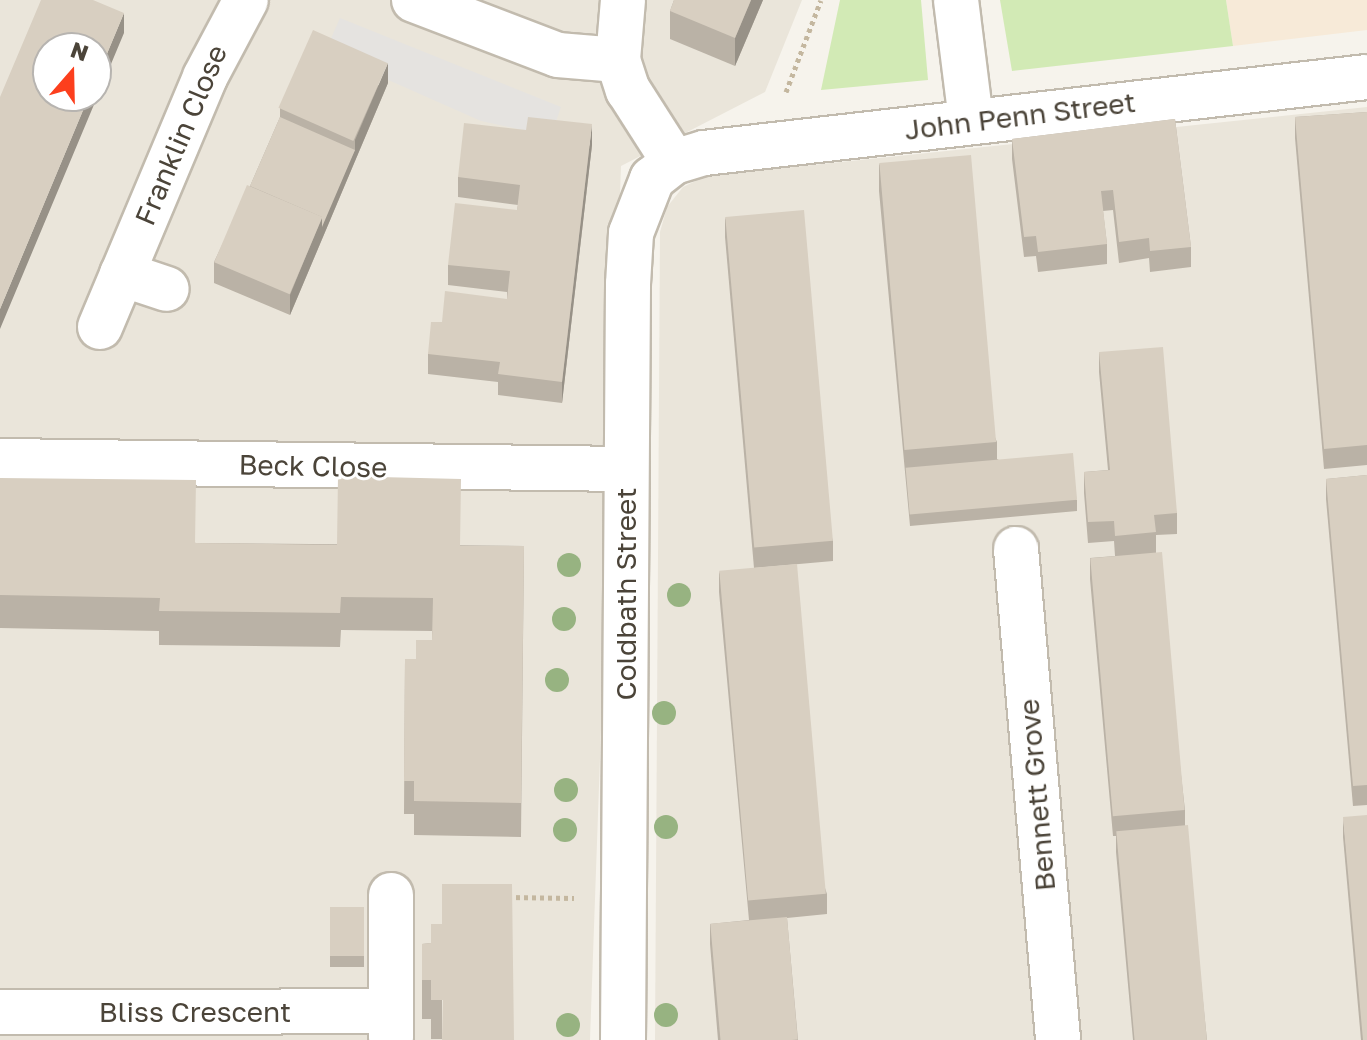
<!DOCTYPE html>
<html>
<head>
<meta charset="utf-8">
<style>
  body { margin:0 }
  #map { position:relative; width:1367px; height:1040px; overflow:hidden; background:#f6f3ec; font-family:"Golos Text",sans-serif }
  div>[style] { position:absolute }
  .residential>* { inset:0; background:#eae5da }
  .commercial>* { inset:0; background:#f7ead8 }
  .green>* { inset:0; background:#d2eab5 }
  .parking>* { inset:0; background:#e5e3e0 }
  .path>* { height:5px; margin-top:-2.5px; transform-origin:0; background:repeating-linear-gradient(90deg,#c4b79f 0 4px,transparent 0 8px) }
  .roads { filter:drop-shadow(2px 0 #c2bbae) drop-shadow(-2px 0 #c2bbae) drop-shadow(0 2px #c2bbae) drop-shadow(0 -2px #c2bbae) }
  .street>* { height:44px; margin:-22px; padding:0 22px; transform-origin:22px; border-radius:22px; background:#fff }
  .trees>* { width:24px; height:24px; margin:-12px; border-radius:50%; background:#97b381 }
  .wall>* { inset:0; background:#bab2a6; transform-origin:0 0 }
  .shaded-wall>* { inset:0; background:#979187 }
  .building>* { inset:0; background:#d8cfc1; transform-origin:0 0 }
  span { translate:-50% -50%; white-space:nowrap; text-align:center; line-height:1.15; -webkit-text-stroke:6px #fff; paint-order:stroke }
  .street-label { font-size:28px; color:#4b4439 }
  .north { position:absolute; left:32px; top:32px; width:80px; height:80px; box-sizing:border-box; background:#fff; border:2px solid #b7b4b0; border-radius:50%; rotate:20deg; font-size:22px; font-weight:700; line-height:32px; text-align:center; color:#4b4439 }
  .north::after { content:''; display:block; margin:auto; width:28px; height:36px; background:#fc3f1d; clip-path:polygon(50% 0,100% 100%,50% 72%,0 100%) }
</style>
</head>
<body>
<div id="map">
  <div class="residential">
    <div style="clip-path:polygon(evenodd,0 0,802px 0,765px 92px,621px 166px,590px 1040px,0 1040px,0 0,48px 48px,96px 48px,96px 96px,48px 96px,48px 48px)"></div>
    <div style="clip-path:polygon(1367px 107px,1367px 1040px,655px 1040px,660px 232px,667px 207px,683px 187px,706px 176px)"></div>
  </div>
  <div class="commercial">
    <div style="clip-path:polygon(1226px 0,1367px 0,1367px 30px,1233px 46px)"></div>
  </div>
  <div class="green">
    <div style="clip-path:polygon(840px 0,921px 0,928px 80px,821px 90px)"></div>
    <div style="clip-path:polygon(1000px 0,1226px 0,1233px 46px,1012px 71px)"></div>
  </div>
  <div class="parking">
    <div style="clip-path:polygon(340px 18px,561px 107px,551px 136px,481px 121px,325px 52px)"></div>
  </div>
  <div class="path">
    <div style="left:786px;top:92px;width:98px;rotate:-69.2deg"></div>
    <div style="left:508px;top:897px;width:66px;rotate:0.9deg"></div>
  </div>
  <div class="roads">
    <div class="street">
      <div style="left:414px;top:0;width:154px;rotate:20.9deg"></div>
      <div style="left:558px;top:55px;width:60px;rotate:4.8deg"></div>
      <div style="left:623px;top:0;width:60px;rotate:94.8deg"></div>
      <div style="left:618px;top:60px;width:32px;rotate:72deg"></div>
      <div style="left:628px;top:90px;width:85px;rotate:57.4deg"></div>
      <div style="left:956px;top:0;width:121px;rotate:82.9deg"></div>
      <div style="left:122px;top:274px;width:47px;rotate:18.4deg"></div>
      <div style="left:100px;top:327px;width:271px;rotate:-67.2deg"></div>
      <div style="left:205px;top:77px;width:87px;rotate:-62deg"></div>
      <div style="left:0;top:461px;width:626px;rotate:0.73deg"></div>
      <div style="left:1016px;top:549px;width:493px;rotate:85.1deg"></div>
      <div style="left:391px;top:895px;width:143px;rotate:90deg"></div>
      <div style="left:0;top:1012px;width:391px;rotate:-0.1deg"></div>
      <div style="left:623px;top:1040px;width:756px;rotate:-89.62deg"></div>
      <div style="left:628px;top:284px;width:51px;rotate:-86.6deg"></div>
      <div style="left:631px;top:233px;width:58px;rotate:-68.7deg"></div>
      <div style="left:652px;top:179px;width:28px;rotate:-38deg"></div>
      <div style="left:674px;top:162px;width:31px;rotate:-17deg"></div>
      <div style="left:704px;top:153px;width:667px;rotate:-6.54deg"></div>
    </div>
  </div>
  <div class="trees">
    <div style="left:569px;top:565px"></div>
    <div style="left:679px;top:595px"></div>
    <div style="left:564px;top:619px"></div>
    <div style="left:557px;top:680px"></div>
    <div style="left:664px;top:713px"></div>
    <div style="left:566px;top:790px"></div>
    <div style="left:666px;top:827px"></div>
    <div style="left:565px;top:830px"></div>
    <div style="left:666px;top:1015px"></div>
    <div style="left:568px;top:1025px"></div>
  </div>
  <div class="wall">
    <div style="clip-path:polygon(674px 0,763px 0,735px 66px,670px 39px,670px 11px)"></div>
    <div style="clip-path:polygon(388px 83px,290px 315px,214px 283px,214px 262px,250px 186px,280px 117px,280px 108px)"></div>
    <div style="clip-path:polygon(1367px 112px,1367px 465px,1324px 469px,1295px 138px,1295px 117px)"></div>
    <div style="clip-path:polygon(1175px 119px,1191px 247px,1191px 267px,1150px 272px,1149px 258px,1119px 263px,1113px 210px,1103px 211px,1107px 244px,1107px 264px,1038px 272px,1036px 256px,1024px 257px,1012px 159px,1012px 139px)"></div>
    <div style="clip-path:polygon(592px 145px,562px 403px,498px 395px,498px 382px,428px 374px,428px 354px,442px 322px,507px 299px,507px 292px,448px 285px,448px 265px,517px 210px,518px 205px,458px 197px,458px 177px)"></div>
    <div style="clip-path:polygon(879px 163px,997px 442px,997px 459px,1077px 500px,1077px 511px,910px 526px,879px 191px)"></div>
    <div style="clip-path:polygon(725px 217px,833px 541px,833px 561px,754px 568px,725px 237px)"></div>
    <div style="clip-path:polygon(1099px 352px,1177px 513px,1177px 534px,1156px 535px,1156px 553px,1185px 810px,1185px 825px,1207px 1040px,1133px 1040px,1116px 852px,1116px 836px,1113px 836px,1090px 579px,1090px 558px,1115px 556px,1114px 541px,1088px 543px,1084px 493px,1084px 472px,1108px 470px,1099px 372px)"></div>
    <div style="clip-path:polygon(1367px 475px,1367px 805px,1353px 806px,1326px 499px,1326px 479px)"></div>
    <div style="clip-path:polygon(0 478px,196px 543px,524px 546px,521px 837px,414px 835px,414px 814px,404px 814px,405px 659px,416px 659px,432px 640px,432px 631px,341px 630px,340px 647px,159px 645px,159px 631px,0 628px)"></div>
    <div style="clip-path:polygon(719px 571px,827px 894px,827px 914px,787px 918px,798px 1040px,718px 1040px,710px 944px,710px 924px,749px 920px,719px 592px)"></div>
    <div style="clip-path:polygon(1343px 817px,1367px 1040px,1361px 1040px,1343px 837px)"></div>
    <div style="left:330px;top:907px;width:34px;height:60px"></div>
    <div style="clip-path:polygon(442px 924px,442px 1039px,431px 1039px,431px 1019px,422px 1019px,422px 944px,431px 943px)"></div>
  </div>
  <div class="shaded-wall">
    <div style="clip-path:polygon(751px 0,763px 0,735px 66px,735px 38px)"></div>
    <div style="clip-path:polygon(124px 13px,124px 33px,0 329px,0 309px,89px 96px,96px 96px,96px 80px)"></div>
    <div style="clip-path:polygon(388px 63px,388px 83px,355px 161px,355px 140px)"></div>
    <div style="clip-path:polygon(592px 124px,592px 145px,562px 403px,562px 382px)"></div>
    <div style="clip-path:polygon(355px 150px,355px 161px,290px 315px,290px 295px,322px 217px)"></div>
  </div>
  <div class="building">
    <div style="clip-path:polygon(41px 0,93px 0,124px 13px,96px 80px,96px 48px,48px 48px,48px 96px,89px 96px,0 309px,0 97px)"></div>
    <div style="clip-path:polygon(674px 0,751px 0,735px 38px,670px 11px)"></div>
    <div style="left:313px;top:30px;width:82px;height:85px;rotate:24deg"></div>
    <div style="clip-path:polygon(1367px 112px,1367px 445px,1324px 449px,1295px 117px)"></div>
    <div style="clip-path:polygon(280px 117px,355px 150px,322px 227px,322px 217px,250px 186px)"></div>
    <div style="clip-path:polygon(528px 117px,592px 124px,562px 382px,498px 374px,500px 362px,428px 354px,431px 322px,442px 322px,445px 291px,507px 299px,510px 271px,448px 265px,455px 203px,517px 210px,520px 185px,458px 177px,464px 123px,526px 130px)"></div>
    <div style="clip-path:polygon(1175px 119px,1191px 247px,1150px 251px,1149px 238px,1119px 242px,1113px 190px,1101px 191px,1107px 244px,1038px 252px,1036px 236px,1024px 237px,1012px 139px)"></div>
    <div style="left:971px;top:155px;width:288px;height:92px;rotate:85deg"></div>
    <div style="left:247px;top:185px;width:82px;height:84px;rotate:23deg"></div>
    <div style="left:804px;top:210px;width:332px;height:79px;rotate:85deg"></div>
    <div style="clip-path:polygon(1163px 347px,1177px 513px,1154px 515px,1156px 532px,1115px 536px,1114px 521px,1088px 522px,1084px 472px,1110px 470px,1099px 352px)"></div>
    <div style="left:1073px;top:453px;width:47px;height:168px;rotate:85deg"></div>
    <div style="clip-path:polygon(1367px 475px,1367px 785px,1353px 786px,1326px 479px)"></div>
    <div style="clip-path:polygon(338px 476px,461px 479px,460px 546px,524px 546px,521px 803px,414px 801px,414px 781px,404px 781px,405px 659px,416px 659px,416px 640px,432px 640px,433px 598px,341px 597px,340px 613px,159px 611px,160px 598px,0 595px,0 478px,196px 480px,195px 543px,337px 545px)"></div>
    <div style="left:1162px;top:552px;width:259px;height:72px;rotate:85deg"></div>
    <div style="left:797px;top:564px;width:331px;height:78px;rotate:85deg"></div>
    <div style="clip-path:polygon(1367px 815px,1367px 1040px,1363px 1040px,1343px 817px)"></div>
    <div style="left:1188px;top:825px;width:216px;height:72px;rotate:85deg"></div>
    <div style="clip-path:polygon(442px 884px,512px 884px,514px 1040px,442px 1040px,443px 1000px,431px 1000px,431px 980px,422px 980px,422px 944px,431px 943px,431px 924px,442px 924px)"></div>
    <div style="left:330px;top:907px;width:34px;height:49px"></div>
    <div style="left:787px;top:917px;width:123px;height:77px;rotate:85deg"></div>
  </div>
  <div class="street-label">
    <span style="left:1020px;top:116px;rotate:-7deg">John Penn Street</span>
    <span style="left:181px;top:135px;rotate:-67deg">Franklin Close</span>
    <span style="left:313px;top:466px;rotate:1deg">Beck Close</span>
    <span style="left:626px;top:594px;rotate:-90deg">Coldbath Street</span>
    <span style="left:1037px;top:795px;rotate:-95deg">Bennett Grove</span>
    <span style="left:195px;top:1012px">Bliss Crescent</span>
  </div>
  <div class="north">N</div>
</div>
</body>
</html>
